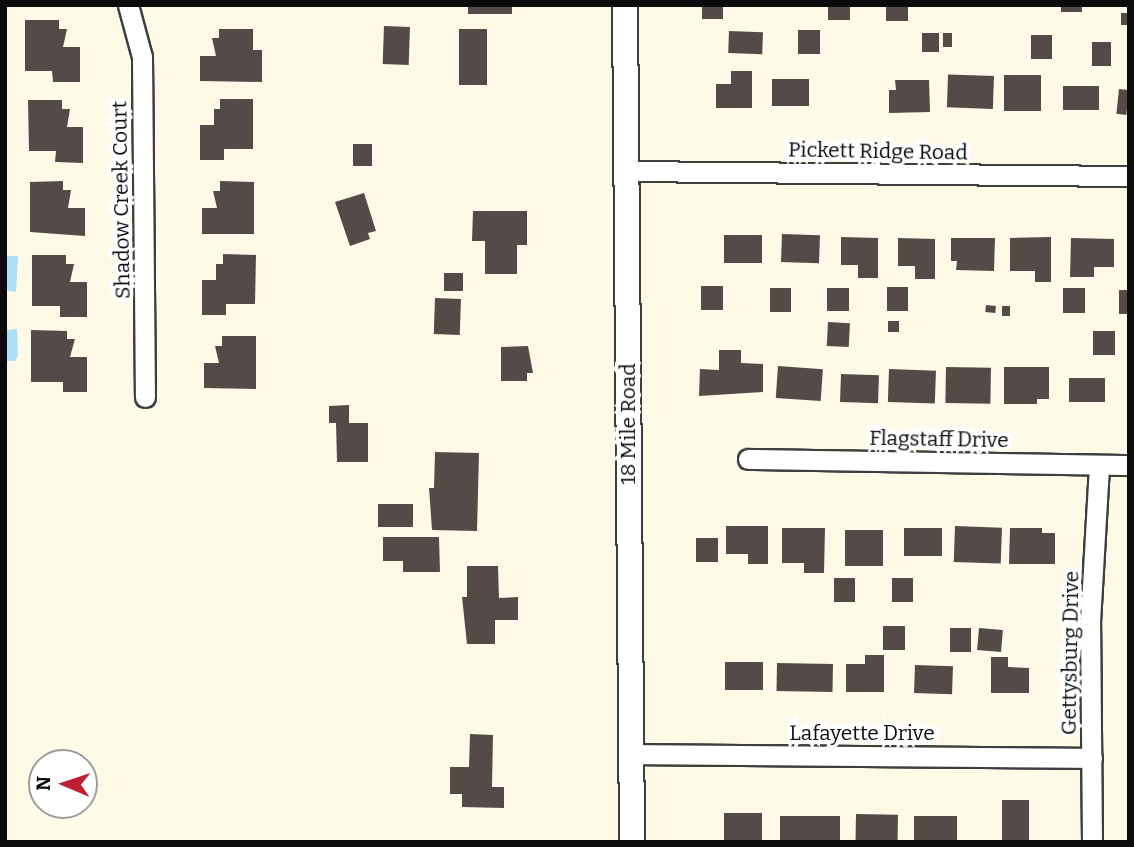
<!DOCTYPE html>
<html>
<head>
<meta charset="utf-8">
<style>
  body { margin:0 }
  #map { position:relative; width:1134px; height:847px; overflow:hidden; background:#fff9e8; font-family:Bitter,serif }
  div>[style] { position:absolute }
  .water>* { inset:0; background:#abe0f8 }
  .building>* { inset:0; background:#534b47; transform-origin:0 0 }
  .roads { filter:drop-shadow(2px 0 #3e3e3e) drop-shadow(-2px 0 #3e3e3e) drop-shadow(0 2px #3e3e3e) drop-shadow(0 -2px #3e3e3e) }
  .minor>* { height:19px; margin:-9.5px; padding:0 9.5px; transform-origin:9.5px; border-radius:9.5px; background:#fff }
  .tertiary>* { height:24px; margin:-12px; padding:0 12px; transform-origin:12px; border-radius:12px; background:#fff }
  span { translate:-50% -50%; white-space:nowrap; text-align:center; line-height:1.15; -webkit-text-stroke:7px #fff; paint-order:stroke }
  .street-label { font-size:21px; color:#0b0b0b }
  .frame { position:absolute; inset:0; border:7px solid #0b0b0b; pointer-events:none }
  .north { position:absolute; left:28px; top:749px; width:70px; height:70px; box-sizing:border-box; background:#fff; border:2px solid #9d9d9d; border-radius:50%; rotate:272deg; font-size:19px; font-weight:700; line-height:28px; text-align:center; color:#0b0b0b }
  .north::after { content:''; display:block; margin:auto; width:24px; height:32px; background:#be1f31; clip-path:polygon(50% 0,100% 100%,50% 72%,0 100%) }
</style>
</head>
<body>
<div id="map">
  <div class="water">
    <div style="clip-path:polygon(5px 256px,18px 256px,16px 292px,5px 290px)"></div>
    <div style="clip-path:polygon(17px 329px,18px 355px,15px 361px,5px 361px,5px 330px)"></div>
  </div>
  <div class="building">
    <div style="left:468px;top:5px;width:44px;height:9px"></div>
    <div style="left:702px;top:5px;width:21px;height:14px"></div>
    <div style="left:828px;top:5px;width:22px;height:15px"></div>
    <div style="left:886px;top:5px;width:22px;height:16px"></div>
    <div style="left:1061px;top:5px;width:21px;height:7px"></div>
    <div style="left:1121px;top:13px;width:8px;height:12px"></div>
    <div style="clip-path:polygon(25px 20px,59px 20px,59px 29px,67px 29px,63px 47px,80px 47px,80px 82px,53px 82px,52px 71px,25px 71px)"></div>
    <div style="left:384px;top:26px;width:26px;height:38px;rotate:2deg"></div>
    <div style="clip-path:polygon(219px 29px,253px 29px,253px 50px,262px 50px,262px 82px,200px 81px,200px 56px,216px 56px,212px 38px,219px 38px)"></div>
    <div style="left:459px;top:29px;width:28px;height:56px"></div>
    <div style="left:798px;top:30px;width:22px;height:24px"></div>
    <div style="left:729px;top:31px;width:34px;height:22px;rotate:2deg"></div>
    <div style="left:922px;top:33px;width:17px;height:19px"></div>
    <div style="left:943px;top:33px;width:9px;height:14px"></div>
    <div style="left:1031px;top:35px;width:21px;height:24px"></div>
    <div style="left:1092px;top:42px;width:19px;height:24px"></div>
    <div style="clip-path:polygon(731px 71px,752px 71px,752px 108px,716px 108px,716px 84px,731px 84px)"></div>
    <div style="left:1004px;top:75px;width:37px;height:36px"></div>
    <div style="left:994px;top:76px;width:33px;height:46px;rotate:92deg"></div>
    <div style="left:772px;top:79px;width:37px;height:27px"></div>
    <div style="clip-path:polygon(895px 80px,929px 80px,930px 112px,889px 113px,889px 90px,896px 90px)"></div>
    <div style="left:1063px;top:86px;width:36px;height:24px"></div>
    <div style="left:1119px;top:89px;width:10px;height:25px;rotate:6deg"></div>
    <div style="clip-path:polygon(220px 99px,253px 99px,253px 149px,224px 149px,224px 160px,200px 160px,200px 125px,214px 125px,214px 109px,220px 109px)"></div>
    <div style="clip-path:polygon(28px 100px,62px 100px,62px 109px,70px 109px,67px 127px,83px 127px,83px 163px,55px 162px,56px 151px,29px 151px)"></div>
    <div style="left:353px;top:144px;width:19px;height:22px"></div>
    <div style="clip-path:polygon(63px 181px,63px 190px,71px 190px,68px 208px,85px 208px,85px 236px,30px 232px,30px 182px)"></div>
    <div style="clip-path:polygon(220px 181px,254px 182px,254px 234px,202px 234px,202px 208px,217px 208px,213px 191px,220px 191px)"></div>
    <div style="clip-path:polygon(364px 193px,376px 231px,368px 233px,370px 239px,350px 246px,335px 202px)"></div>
    <div style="clip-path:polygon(473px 211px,527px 211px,527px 245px,517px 245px,517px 274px,485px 274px,485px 241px,472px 241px)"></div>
    <div style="left:782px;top:234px;width:38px;height:28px;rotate:2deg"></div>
    <div style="left:724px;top:235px;width:38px;height:28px"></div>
    <div style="clip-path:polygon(841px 237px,878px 238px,878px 278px,858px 278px,858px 265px,841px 265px)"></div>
    <div style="clip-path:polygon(1051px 237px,1051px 282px,1035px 282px,1035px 271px,1010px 271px,1010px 238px)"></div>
    <div style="clip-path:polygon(898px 238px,935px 239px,935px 279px,915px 279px,915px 266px,898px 266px)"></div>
    <div style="clip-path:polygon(951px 238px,995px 238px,994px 271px,956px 270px,957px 261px,951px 261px)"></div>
    <div style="clip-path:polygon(1071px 238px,1114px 239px,1114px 267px,1094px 267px,1094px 277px,1070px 277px)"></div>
    <div style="clip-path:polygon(223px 254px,256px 255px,255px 304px,226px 304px,226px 315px,202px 315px,202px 280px,216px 280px,216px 264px,223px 264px)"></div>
    <div style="clip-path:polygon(32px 255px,66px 255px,66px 264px,74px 264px,70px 282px,87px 282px,87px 317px,60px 317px,60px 306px,32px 306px)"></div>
    <div style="left:444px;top:273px;width:19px;height:18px"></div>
    <div style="left:701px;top:286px;width:22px;height:24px"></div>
    <div style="left:887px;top:287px;width:21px;height:24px"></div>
    <div style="left:770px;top:288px;width:21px;height:24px"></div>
    <div style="left:827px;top:288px;width:22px;height:23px"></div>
    <div style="left:1085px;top:288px;width:25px;height:22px;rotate:90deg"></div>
    <div style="left:1119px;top:290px;width:10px;height:24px"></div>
    <div style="left:435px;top:298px;width:26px;height:36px;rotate:2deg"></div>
    <div style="left:986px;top:305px;width:10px;height:7px;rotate:6deg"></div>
    <div style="left:1002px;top:306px;width:8px;height:10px"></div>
    <div style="left:888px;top:321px;width:11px;height:11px"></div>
    <div style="left:828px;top:322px;width:22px;height:24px;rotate:3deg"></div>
    <div style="clip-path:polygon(31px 330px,67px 331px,67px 339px,75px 339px,70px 357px,87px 357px,87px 392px,63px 392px,63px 382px,31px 382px)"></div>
    <div style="left:1093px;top:331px;width:22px;height:24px"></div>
    <div style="clip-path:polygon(222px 336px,256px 336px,256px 389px,204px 388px,204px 363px,219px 363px,215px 346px,222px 346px)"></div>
    <div style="clip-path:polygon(528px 346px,533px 373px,527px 373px,527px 381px,501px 381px,501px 347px)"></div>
    <div style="clip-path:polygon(719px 350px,741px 350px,741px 363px,763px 364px,763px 392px,699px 396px,700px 369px,719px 370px)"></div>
    <div style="left:778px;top:366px;width:45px;height:32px;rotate:4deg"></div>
    <div style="left:946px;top:367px;width:45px;height:36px;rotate:1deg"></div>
    <div style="clip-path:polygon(1004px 367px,1049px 367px,1049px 399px,1037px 399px,1037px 404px,1004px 404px)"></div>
    <div style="left:889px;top:369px;width:47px;height:33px;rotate:2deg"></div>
    <div style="left:841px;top:374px;width:38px;height:28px;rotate:2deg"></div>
    <div style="left:1069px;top:378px;width:36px;height:24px"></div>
    <div style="clip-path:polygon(349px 405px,349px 423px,368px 423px,368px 462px,337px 462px,336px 423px,329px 423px,329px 406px)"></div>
    <div style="clip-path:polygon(435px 452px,479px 453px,477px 531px,432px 530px,429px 488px,434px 488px)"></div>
    <div style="left:378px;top:504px;width:35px;height:23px"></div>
    <div style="clip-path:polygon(726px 526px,768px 526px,768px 564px,748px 564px,748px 554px,726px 554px)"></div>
    <div style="left:955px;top:526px;width:47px;height:36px;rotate:2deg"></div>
    <div style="clip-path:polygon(782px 528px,825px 528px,824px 573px,804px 573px,804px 563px,782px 563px)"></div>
    <div style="left:904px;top:528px;width:38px;height:28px"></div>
    <div style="clip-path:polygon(1010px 528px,1042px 528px,1042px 533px,1055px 533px,1055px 564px,1009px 564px)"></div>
    <div style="left:845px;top:530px;width:38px;height:36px"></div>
    <div style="clip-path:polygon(383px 537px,439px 537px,440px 572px,403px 572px,403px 561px,383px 561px)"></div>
    <div style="left:696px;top:538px;width:22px;height:24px"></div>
    <div style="clip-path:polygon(467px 566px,498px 566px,499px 598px,518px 597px,518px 620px,495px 620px,495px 644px,467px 644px,462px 597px,467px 597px)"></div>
    <div style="left:834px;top:578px;width:21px;height:24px"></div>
    <div style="left:892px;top:578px;width:21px;height:24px"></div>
    <div style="left:883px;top:626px;width:22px;height:24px"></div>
    <div style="left:950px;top:628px;width:21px;height:24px"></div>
    <div style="left:979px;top:628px;width:24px;height:22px;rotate:5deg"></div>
    <div style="clip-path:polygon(865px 655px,884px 655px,884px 692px,846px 692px,846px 664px,865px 664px)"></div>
    <div style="clip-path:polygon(991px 657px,1008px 657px,1008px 667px,1029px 668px,1029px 693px,991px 693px)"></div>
    <div style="left:725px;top:662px;width:38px;height:28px"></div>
    <div style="left:777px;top:663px;width:56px;height:28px;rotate:1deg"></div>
    <div style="left:915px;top:665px;width:38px;height:28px;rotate:2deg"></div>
    <div style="clip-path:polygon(470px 734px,493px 735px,492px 787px,504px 787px,504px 808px,462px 807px,462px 794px,450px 794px,450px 767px,469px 767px)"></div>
    <div style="left:1002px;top:800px;width:27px;height:42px"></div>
    <div style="left:724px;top:813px;width:38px;height:28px"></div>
    <div style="left:856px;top:814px;width:42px;height:28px;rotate:1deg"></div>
    <div style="left:780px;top:816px;width:60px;height:26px"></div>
    <div style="left:914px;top:816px;width:43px;height:26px"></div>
  </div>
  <div class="roads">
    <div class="minor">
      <div style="left:128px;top:5px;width:54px;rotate:74.9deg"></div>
      <div style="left:142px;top:57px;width:340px;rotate:89.5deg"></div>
      <div style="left:626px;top:171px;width:503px;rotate:0.57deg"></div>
      <div style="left:748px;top:459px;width:381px;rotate:0.9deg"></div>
      <div style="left:631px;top:754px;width:461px;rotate:0.5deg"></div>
      <div style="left:1092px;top:842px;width:220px;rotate:-90.5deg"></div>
      <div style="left:1090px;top:622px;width:157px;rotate:-86.7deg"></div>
    </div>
    <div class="tertiary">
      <div style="left:625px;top:5px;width:837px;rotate:89.52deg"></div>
    </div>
  </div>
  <div class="street-label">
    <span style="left:878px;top:151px;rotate:1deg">Pickett Ridge Road</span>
    <span style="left:121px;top:200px;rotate:-91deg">Shadow Creek Court</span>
    <span style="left:628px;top:424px;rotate:-90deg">18 Mile Road</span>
    <span style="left:939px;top:439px;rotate:1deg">Flagstaff Drive</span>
    <span style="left:1070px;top:653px;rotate:-89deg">Gettysburg Drive</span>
    <span style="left:862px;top:733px">Lafayette Drive</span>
  </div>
  <div class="frame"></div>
  <div class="north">N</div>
</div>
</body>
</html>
